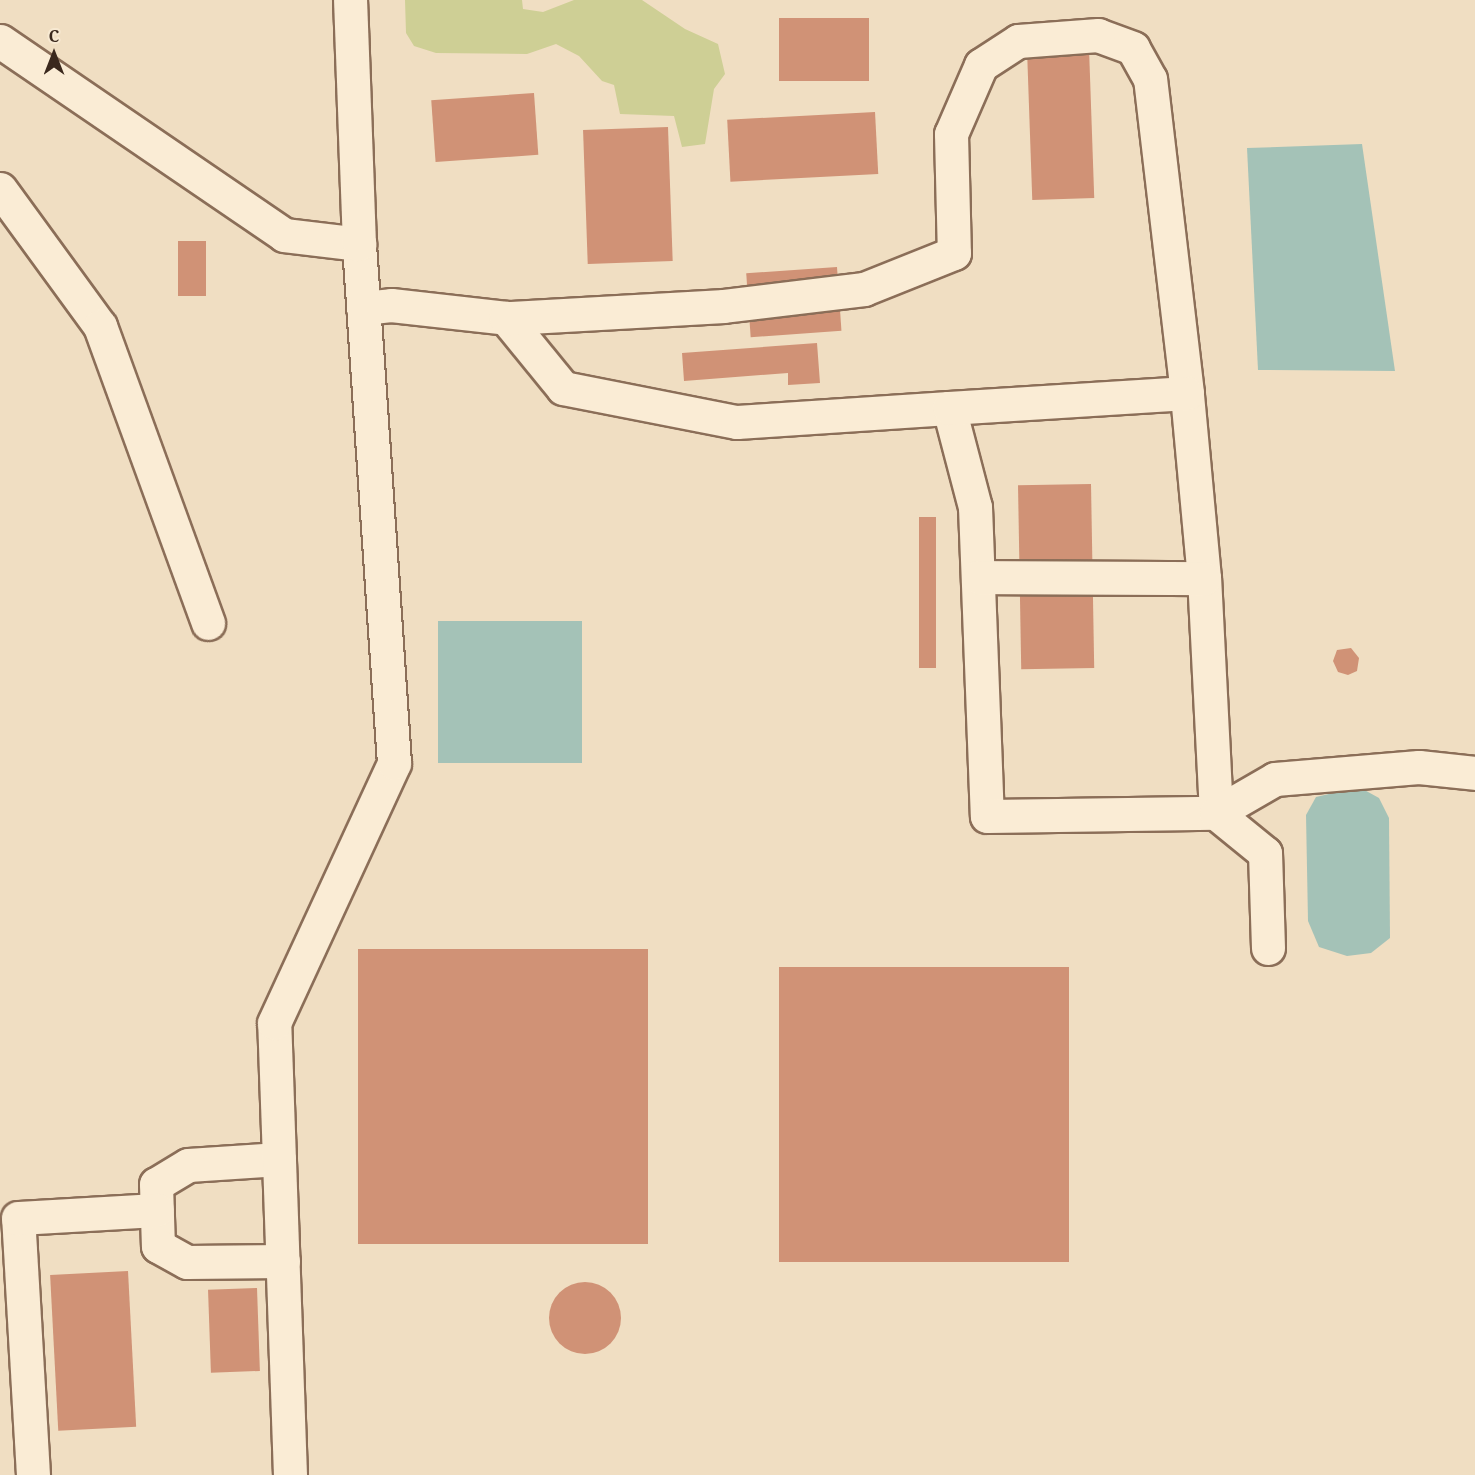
<!DOCTYPE html>
<html>
<head>
<meta charset="utf-8">
<style>
  body { margin:0 }
  #map { position:relative; width:1475px; height:1475px; overflow:hidden; background:#f0dec2; font-family:"Noto Serif",serif }
  div>[style] { position:absolute }
  .green>* { inset:0; background:#cecf95 }
  .water>* { inset:0; background:#a4c2b7; transform-origin:0 0 }
  .building>* { inset:0; background:#d09276; transform-origin:0 0 }
  .round { border-radius:50% }
  .roads { filter:drop-shadow(2px 0 #8b6e58) drop-shadow(-2px 0 #8b6e58) drop-shadow(0 2px #8b6e58) drop-shadow(0 -2px #8b6e58) }
  .minor>* { height:33px; margin:-16.5px; padding:0 16.5px; transform-origin:16.5px; border-radius:16.5px; background:#faecd5 }
  span { translate:-50% -50%; white-space:nowrap; text-align:center; line-height:1.15; -webkit-text-stroke:5px #f7e9d2; paint-order:stroke }
  .north { position:absolute; left:24px; top:24px; width:60px; height:60px; -webkit-text-stroke:4px #f7e9d2; paint-order:stroke; rotate:0deg; font-size:16px; font-weight:700; line-height:24px; text-align:center; color:#3a281d }
  .north::after { content:''; display:block; margin:auto; width:21px; height:27px; background:#3a281d; clip-path:polygon(50% 0,100% 100%,50% 72%,0 100%) }
</style>
</head>
<body>
<div id="map">
  <div class="green">
    <div style="clip-path:polygon(405px 0,522px 0,523px 9px,543px 12px,574px 0,642px 0,685px 29px,718px 44px,725px 74px,714px 89px,705px 144px,682px 147px,674px 116px,620px 114px,614px 85px,602px 81px,579px 56px,556px 44px,527px 54px,436px 53px,414px 46px,406px 33px)"></div>
  </div>
  <div class="water">
    <div style="clip-path:polygon(1362px 144px,1395px 371px,1258px 370px,1247px 148px)"></div>
    <div style="left:438px;top:621px;width:144px;height:142px"></div>
    <div style="clip-path:polygon(1359px 787px,1379px 798px,1389px 818px,1390px 938px,1371px 953px,1347px 956px,1319px 947px,1308px 921px,1306px 815px,1316px 797px)"></div>
  </div>
  <div class="building">
    <div style="left:779px;top:18px;width:90px;height:63px"></div>
    <div style="left:1089px;top:48px;width:150px;height:62px;rotate:88deg"></div>
    <div style="left:534px;top:93px;width:62px;height:103px;rotate:86deg"></div>
    <div style="left:875px;top:112px;width:62px;height:148px;rotate:87deg"></div>
    <div style="left:668px;top:127px;width:134px;height:85px;rotate:88deg"></div>
    <div style="left:178px;top:241px;width:28px;height:55px"></div>
    <div style="left:837px;top:267px;width:64px;height:91px;rotate:86deg"></div>
    <div style="clip-path:polygon(817px 343px,820px 383px,788px 385px,788px 373px,684px 381px,682px 353px)"></div>
    <div style="left:1091px;top:484px;width:184px;height:73px;rotate:89deg"></div>
    <div style="left:919px;top:517px;width:17px;height:151px"></div>
    <div style="clip-path:polygon(1351px 648px,1359px 658px,1357px 671px,1348px 675px,1338px 672px,1333px 661px,1337px 650px)"></div>
    <div style="left:358px;top:949px;width:290px;height:295px"></div>
    <div style="left:779px;top:967px;width:290px;height:295px"></div>
    <div style="left:128px;top:1271px;width:156px;height:78px;rotate:87deg"></div>
    <div class="round" style="left:549px;top:1282px;width:72px;height:72px"></div>
    <div style="left:257px;top:1288px;width:83px;height:49px;rotate:88deg"></div>
  </div>
  <div class="roads">
    <div class="minor">
      <div style="left:0;top:41px;width:344px;rotate:34.3deg"></div>
      <div style="left:284px;top:235px;width:76px;rotate:6.8deg"></div>
      <div style="left:0;top:189px;width:170px;rotate:53.9deg"></div>
      <div style="left:100px;top:326px;width:316px;rotate:70deg"></div>
      <div style="left:363px;top:308px;width:28px;rotate:-6deg"></div>
      <div style="left:391px;top:305px;width:116px;rotate:6.4deg"></div>
      <div style="left:506px;top:318px;width:90px;rotate:50.8deg"></div>
      <div style="left:563px;top:388px;width:177px;rotate:11.1deg"></div>
      <div style="left:737px;top:422px;width:212px;rotate:-3.8deg"></div>
      <div style="left:949px;top:408px;width:102px;rotate:75.3deg"></div>
      <div style="left:975px;top:507px;width:309px;rotate:87.8deg"></div>
      <div style="left:987px;top:816px;width:229px;rotate:-0.8deg"></div>
      <div style="left:1216px;top:813px;width:235px;rotate:-92.9deg"></div>
      <div style="left:1204px;top:578px;width:186px;rotate:-95.3deg"></div>
      <div style="left:1187px;top:393px;width:316px;rotate:-96.7deg"></div>
      <div style="left:1150px;top:79px;width:35px;rotate:-119deg"></div>
      <div style="left:1133px;top:48px;width:37px;rotate:-160deg"></div>
      <div style="left:1098px;top:35px;width:80px;rotate:175.7deg"></div>
      <div style="left:1018px;top:41px;width:44px;rotate:147deg"></div>
      <div style="left:981px;top:65px;width:75px;rotate:113.5deg"></div>
      <div style="left:951px;top:134px;width:119px;rotate:88.6deg"></div>
      <div style="left:954px;top:253px;width:97px;rotate:158.2deg"></div>
      <div style="left:864px;top:289px;width:141px;rotate:173.1deg"></div>
      <div style="left:724px;top:306px;width:218px;rotate:176.8deg"></div>
      <div style="left:949px;top:408px;width:238px;rotate:-3.6deg"></div>
      <div style="left:978px;top:577px;width:226px;rotate:0.3deg"></div>
      <div style="left:1268px;top:948px;width:95px;rotate:-91.8deg"></div>
      <div style="left:1265px;top:853px;width:63px;rotate:-140.8deg"></div>
      <div style="left:1216px;top:813px;width:68px;rotate:-30deg"></div>
      <div style="left:1275px;top:779px;width:144px;rotate:-4.8deg"></div>
      <div style="left:1419px;top:767px;width:56px;rotate:6.1deg"></div>
      <div style="left:279px;top:1159px;width:91px;rotate:176.2deg"></div>
      <div style="left:188px;top:1165px;width:37px;rotate:149deg"></div>
      <div style="left:156px;top:1184px;width:62px;rotate:88.2deg"></div>
      <div style="left:158px;top:1246px;width:33px;rotate:29deg"></div>
      <div style="left:187px;top:1262px;width:96px;rotate:-0.6deg"></div>
      <div style="left:33px;top:1475px;width:257px;rotate:-93.3deg"></div>
      <div style="left:18px;top:1218px;width:139px;rotate:-3.3deg"></div>
      <div style="left:290px;top:1475px;width:452px;rotate:-92deg"></div>
      <div style="left:274px;top:1023px;width:286px;rotate:-65.2deg"></div>
      <div style="left:394px;top:763px;width:520px;rotate:-93.86deg"></div>
      <div style="left:359px;top:244px;width:244px;rotate:-92.1deg"></div>
    </div>
  </div>
  <div class="north">С</div>
</div>
</body>
</html>
